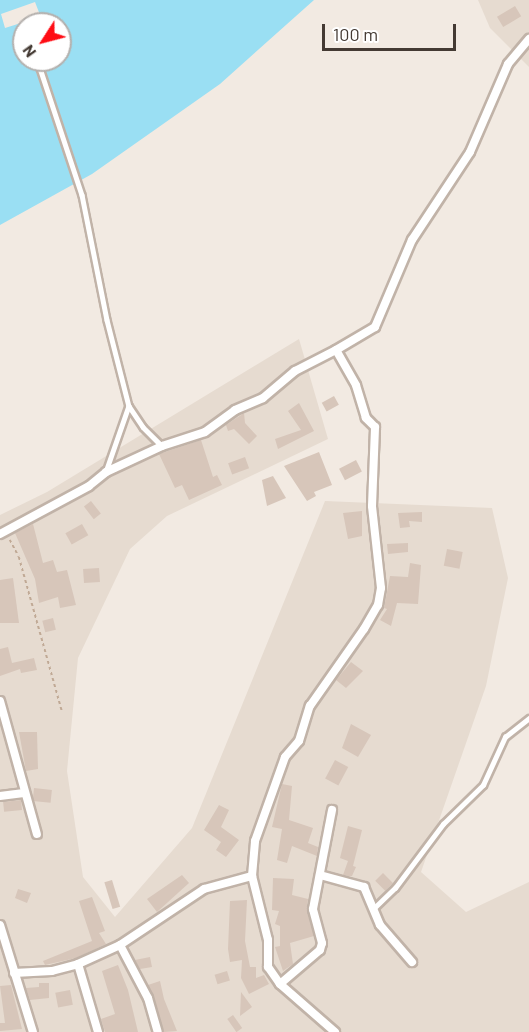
<!DOCTYPE html>
<html>
<head>
<meta charset="utf-8">
<style>
  body { margin:0 }
  #map { position:relative; width:529px; height:1032px; overflow:hidden; background:#f2eae2; font-family:Barlow,sans-serif }
  div>[style] { position:absolute }
  .residential>* { inset:0; background:#e6dbd0 }
  .water>* { inset:0; background:#9adff3 }
  .pier>* { inset:0; background:#f2eae2 }
  .building>* { inset:0; background:#d7c6ba; transform-origin:0 0 }
  .path>* { height:1.5px; margin-top:-0.75px; transform-origin:0; background:repeating-linear-gradient(90deg,#c0a995 0 3px,transparent 0 6px) }
  .roads { filter:drop-shadow(2px 0 #c1b3a8) drop-shadow(-2px 0 #c1b3a8) drop-shadow(0 2px #c1b3a8) drop-shadow(0 -2px #c1b3a8) }
  .service>* { height:4.5px; margin:-2.25px; padding:0 2.25px; transform-origin:2.25px; border-radius:2.25px; background:#fff }
  .minor>* { height:8px; margin:-4px; padding:0 4px; transform-origin:4px; border-radius:4px; background:#fff }
  span { translate:-50% -50%; white-space:nowrap; text-align:center; line-height:1.15; -webkit-text-stroke:4.5px #fff; paint-order:stroke }
  .north { position:absolute; left:12px; top:12px; width:60px; height:60px; box-sizing:border-box; background:#fff; border:2px solid #b4b0ad; border-radius:50%; rotate:234deg; font-size:16px; font-weight:700; line-height:24px; text-align:center; color:#443a33 }
  .north::after { content:''; display:block; margin:auto; width:21px; height:27px; background:#ff0c14; clip-path:polygon(50% 0,100% 100%,50% 72%,0 100%) }
  .scale { position:absolute; left:322px; top:24px; width:134px; height:27px; box-sizing:border-box; border:3px solid #443a33; border-top:0; padding-left:8px; font-size:18px; line-height:21px; white-space:nowrap; color:#443a33; -webkit-text-stroke:4px #fff; paint-order:stroke }
</style>
</head>
<body>
<div id="map">
  <div class="residential">
    <div style="clip-path:polygon(478px 0,529px 0,529px 67px,490px 28px)"></div>
    <div style="clip-path:polygon(299px 339px,328px 439px,167px 516px,130px 549px,78px 658px,67px 771px,83px 877px,115px 917px,192px 828px,325px 501px,492px 508px,508px 578px,486px 686px,421px 872px,466px 912px,529px 882px,529px 1032px,0 1032px,0 515px,47px 492px)"></div>
  </div>
  <div class="water">
    <div style="clip-path:polygon(evenodd,0 0,314px 0,220px 84px,92px 174px,0 225px,0 0,24px 24px,60px 24px,60px 60px,24px 60px,24px 24px)"></div>
  </div>
  <div class="pier">
    <div style="clip-path:polygon(35px 2px,40px 15px,28px 19px,24px 32px,21px 23px,5px 28px,1px 14px)"></div>
  </div>
  <div class="building">
    <div style="left:515px;top:6px;width:12px;height:21px;rotate:59deg"></div>
    <div style="left:334px;top:396px;width:10px;height:14px;rotate:61deg"></div>
    <div style="clip-path:polygon(299px 403px,314px 431px,278px 449px,275px 439px,301px 430px,288px 411px)"></div>
    <div style="clip-path:polygon(244px 413px,245px 423px,257px 436px,249px 444px,234px 429px,228px 431px,226px 425px)"></div>
    <div style="clip-path:polygon(201px 440px,213px 477px,217px 475px,222px 485px,189px 500px,182px 485px,175px 488px,159px 454px)"></div>
    <div style="clip-path:polygon(319px 452px,332px 485px,314px 492px,316px 496px,307px 501px,284px 466px)"></div>
    <div style="left:245px;top:457px;width:12px;height:18px;rotate:70deg"></div>
    <div style="left:356px;top:460px;width:13px;height:19px;rotate:63deg"></div>
    <div style="clip-path:polygon(273px 476px,286px 498px,267px 506px,262px 480px)"></div>
    <div style="left:91px;top:501px;width:16px;height:9px;rotate:52deg"></div>
    <div style="clip-path:polygon(362px 511px,362px 536px,348px 539px,343px 513px)"></div>
    <div style="clip-path:polygon(422px 512px,422px 522px,409px 521px,410px 527px,400px 528px,398px 513px)"></div>
    <div style="clip-path:polygon(33px 524px,43px 563px,53px 560px,57px 572px,67px 570px,76px 605px,60px 608px,58px 597px,39px 603px,35px 579px,15px 533px)"></div>
    <div style="left:82px;top:524px;width:13px;height:19px;rotate:61deg"></div>
    <div style="clip-path:polygon(408px 543px,408px 552px,388px 554px,387px 544px)"></div>
    <div style="left:447px;top:549px;width:16px;height:17px;rotate:11deg"></div>
    <div style="clip-path:polygon(410px 563px,421px 565px,418px 604px,397px 603px,391px 626px,380px 620px,387px 609px,384px 608px,390px 576px,408px 577px)"></div>
    <div style="left:99px;top:568px;width:14px;height:16px;rotate:86deg"></div>
    <div style="clip-path:polygon(13px 578px,19px 623px,0 623px,0 580px)"></div>
    <div style="left:53px;top:618px;width:12px;height:11px;rotate:76deg"></div>
    <div style="clip-path:polygon(8px 647px,12px 663px,34px 658px,37px 670px,21px 673px,20px 669px,0 676px,0 649px)"></div>
    <div style="clip-path:polygon(351px 662px,363px 671px,346px 688px,336px 680px)"></div>
    <div style="clip-path:polygon(351px 724px,371px 735px,358px 757px,342px 748px)"></div>
    <div style="clip-path:polygon(19px 732px,37px 732px,38px 769px,26px 771px)"></div>
    <div style="left:335px;top:760px;width:15px;height:21px;rotate:28deg"></div>
    <div style="clip-path:polygon(282px 784px,292px 786px,289px 820px,313px 828px,308px 843px,318px 847px,317px 856px,292px 846px,287px 863px,277px 860px,282px 829px,272px 827px)"></div>
    <div style="left:34px;top:788px;width:18px;height:13px;rotate:6deg"></div>
    <div style="left:21px;top:800px;width:10px;height:18px;rotate:84deg"></div>
    <div style="clip-path:polygon(219px 805px,229px 810px,221px 827px,239px 840px,226px 857px,216px 850px,221px 842px,204px 830px)"></div>
    <div style="clip-path:polygon(348px 826px,362px 830px,353px 866px,356px 867px,352px 876px,348px 876px,343px 875px,348px 861px,340px 858px)"></div>
    <div style="left:383px;top:873px;width:14px;height:11px;rotate:45deg"></div>
    <div style="clip-path:polygon(182px 875px,189px 883px,157px 912px,147px 899px)"></div>
    <div style="clip-path:polygon(273px 878px,294px 879px,292px 895px,308px 899px,307px 910px,314px 936px,290px 943px,293px 964px,283px 971px,275px 947px,280px 946px,280px 926px,275px 924px,279px 911px,272px 910px)"></div>
    <div style="left:112px;top:880px;width:28px;height:8px;rotate:73deg"></div>
    <div style="clip-path:polygon(18px 889px,31px 893px,27px 903px,15px 898px)"></div>
    <div style="clip-path:polygon(92px 897px,105px 931px,99px 933px,106px 944px,76px 958px,45px 965px,43px 961px,92px 941px,79px 901px)"></div>
    <div style="clip-path:polygon(247px 900px,245px 941px,250px 967px,256px 967px,256px 978px,264px 975px,269px 984px,249px 994px,241px 978px,242px 960px,230px 962px,228px 949px,230px 901px)"></div>
    <div style="clip-path:polygon(150px 957px,152px 967px,140px 969px,135px 960px)"></div>
    <div style="clip-path:polygon(118px 965px,128px 990px,138px 1032px,105px 1032px,101px 1019px,115px 1014px,102px 971px)"></div>
    <div style="left:227px;top:971px;width:10px;height:13px;rotate:73deg"></div>
    <div style="clip-path:polygon(160px 981px,164px 999px,177px 1031px,164px 1032px,148px 985px)"></div>
    <div style="clip-path:polygon(39px 983px,49px 983px,49px 998px,30px 1000px,26px 988px,39px 987px)"></div>
    <div style="clip-path:polygon(11px 985px,22px 1029px,0 1031px,0 1023px,5px 1023px,0 986px)"></div>
    <div style="left:70px;top:990px;width:15px;height:15px;rotate:79deg"></div>
    <div style="clip-path:polygon(241px 992px,252px 1007px,240px 1016px)"></div>
    <div style="left:233px;top:1015px;width:16px;height:7px;rotate:55deg"></div>
  </div>
  <div class="path">
    <div style="left:10px;top:540px;width:19px;rotate:62deg"></div>
    <div style="left:19px;top:557px;width:160px;rotate:74.4deg"></div>
  </div>
  <div class="roads">
    <div class="service">
      <div style="left:38px;top:62px;width:140px;rotate:71.7deg"></div>
      <div style="left:82px;top:195px;width:127px;rotate:78.7deg"></div>
      <div style="left:107px;top:320px;width:89px;rotate:75.7deg"></div>
      <div style="left:129px;top:406px;width:70px;rotate:109.2deg"></div>
      <div style="left:129px;top:406px;width:25px;rotate:56deg"></div>
      <div style="left:143px;top:427px;width:27px;rotate:45deg"></div>
      <div style="left:374px;top:908px;width:29px;rotate:-44deg"></div>
      <div style="left:395px;top:888px;width:80px;rotate:-53.1deg"></div>
      <div style="left:443px;top:824px;width:56px;rotate:-44.3deg"></div>
      <div style="left:483px;top:785px;width:53px;rotate:-65.4deg"></div>
      <div style="left:505px;top:737px;width:31px;rotate:-38deg"></div>
    </div>
    <div class="minor">
      <div style="left:0;top:534px;width:101px;rotate:-28.3deg"></div>
      <div style="left:89px;top:486px;width:22px;rotate:-39deg"></div>
      <div style="left:106px;top:472px;width:62px;rotate:-24.9deg"></div>
      <div style="left:162px;top:446px;width:45px;rotate:-18deg"></div>
      <div style="left:205px;top:432px;width:37px;rotate:-36deg"></div>
      <div style="left:235px;top:410px;width:30px;rotate:-23deg"></div>
      <div style="left:263px;top:398px;width:42px;rotate:-40.2deg"></div>
      <div style="left:295px;top:371px;width:46px;rotate:-27.1deg"></div>
      <div style="left:0;top:701px;width:138px;rotate:74.5deg"></div>
      <div style="left:0;top:796px;width:24px;rotate:-7deg"></div>
      <div style="left:320px;top:875px;width:46px;rotate:15.3deg"></div>
      <div style="left:364px;top:887px;width:41px;rotate:67.2deg"></div>
      <div style="left:380px;top:925px;width:49px;rotate:49.1deg"></div>
      <div style="left:0;top:925px;width:112px;rotate:72.9deg"></div>
      <div style="left:120px;top:945px;width:60px;rotate:62.2deg"></div>
      <div style="left:148px;top:998px;width:35px;rotate:74deg"></div>
      <div style="left:78px;top:964px;width:71px;rotate:73.6deg"></div>
      <div style="left:14px;top:973px;width:38px;rotate:-3deg"></div>
      <div style="left:52px;top:971px;width:27px;rotate:-15deg"></div>
      <div style="left:78px;top:964px;width:46px;rotate:-24.3deg"></div>
      <div style="left:120px;top:945px;width:101px;rotate:-33.7deg"></div>
      <div style="left:204px;top:889px;width:50px;rotate:-15.2deg"></div>
      <div style="left:280px;top:984px;width:52px;rotate:-40.4deg"></div>
      <div style="left:320px;top:950px;width:7px;rotate:-74deg"></div>
      <div style="left:322px;top:943px;width:35px;rotate:-105deg"></div>
      <div style="left:313px;top:909px;width:101px;rotate:-79.1deg"></div>
      <div style="left:335px;top:1032px;width:73px;rotate:-138.9deg"></div>
      <div style="left:280px;top:984px;width:21px;rotate:-125deg"></div>
      <div style="left:268px;top:967px;width:27px;rotate:-90deg"></div>
      <div style="left:268px;top:940px;width:66px;rotate:-104deg"></div>
      <div style="left:252px;top:876px;width:35px;rotate:-85deg"></div>
      <div style="left:255px;top:841px;width:89px;rotate:-70.3deg"></div>
      <div style="left:285px;top:757px;width:21px;rotate:-49deg"></div>
      <div style="left:299px;top:741px;width:37px;rotate:-73deg"></div>
      <div style="left:310px;top:706px;width:94px;rotate:-55deg"></div>
      <div style="left:364px;top:629px;width:28px;rotate:-60deg"></div>
      <div style="left:378px;top:605px;width:17px;rotate:-80deg"></div>
      <div style="left:381px;top:588px;width:82px;rotate:-96.3deg"></div>
      <div style="left:372px;top:506px;width:79px;rotate:-87.8deg"></div>
      <div style="left:375px;top:427px;width:13px;rotate:-135deg"></div>
      <div style="left:366px;top:418px;width:34px;rotate:-107deg"></div>
      <div style="left:356px;top:385px;width:40px;rotate:-119.7deg"></div>
      <div style="left:336px;top:350px;width:45px;rotate:-30.5deg"></div>
      <div style="left:375px;top:327px;width:95px;rotate:-67deg"></div>
      <div style="left:412px;top:240px;width:105px;rotate:-56.6deg"></div>
      <div style="left:470px;top:152px;width:96px;rotate:-66.6deg"></div>
      <div style="left:508px;top:64px;width:33px;rotate:-50deg"></div>
    </div>
  </div>
  <div class="north">N</div>
  <div class="scale">100 m</div>
</div>
</body>
</html>
